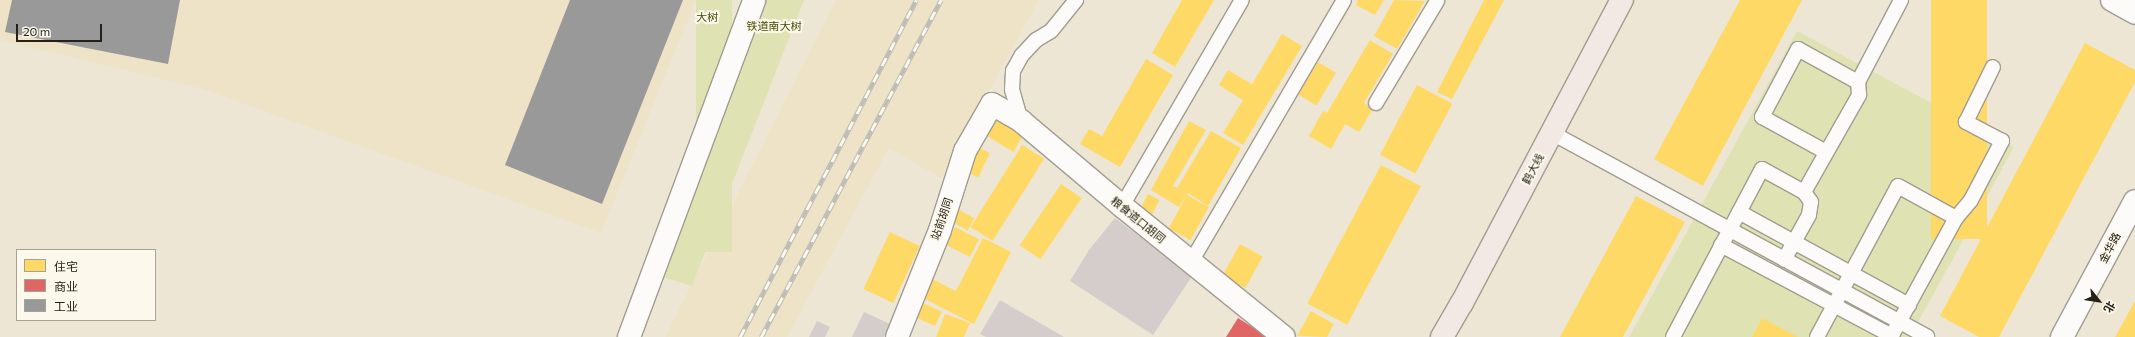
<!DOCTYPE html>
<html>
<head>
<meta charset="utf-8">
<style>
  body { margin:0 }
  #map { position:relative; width:2135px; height:337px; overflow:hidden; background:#ede6d5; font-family:Commissioner,"Noto Sans SC",sans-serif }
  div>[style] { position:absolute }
  .built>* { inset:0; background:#efe3c7 }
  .green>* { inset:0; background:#dfe3b3; transform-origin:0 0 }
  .homes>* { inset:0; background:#ffd966; transform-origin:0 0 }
  .shops>* { inset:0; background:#e06666 }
  .industry>* { inset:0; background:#999 }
  .building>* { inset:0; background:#d4cdcb }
  .roads { filter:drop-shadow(1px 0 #a19c8f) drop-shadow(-1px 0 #a19c8f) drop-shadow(0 1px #a19c8f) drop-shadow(0 -1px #a19c8f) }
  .service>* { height:14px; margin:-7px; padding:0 7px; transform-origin:7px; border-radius:7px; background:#fcfbf9 }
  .minor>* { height:22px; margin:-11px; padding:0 11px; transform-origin:11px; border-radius:11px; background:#fcfbf9 }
  .tertiary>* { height:22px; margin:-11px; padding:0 11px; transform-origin:11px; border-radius:11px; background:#fcfbf9 }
  .trunk>* { height:22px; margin:-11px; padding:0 11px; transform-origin:11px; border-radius:11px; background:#f2e9e4 }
  .rail>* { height:4.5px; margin-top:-2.25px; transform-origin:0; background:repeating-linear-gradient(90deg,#fdf8ec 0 9px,#bdbcb7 0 18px); box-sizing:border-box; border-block:1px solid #bdbcb7 }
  span { translate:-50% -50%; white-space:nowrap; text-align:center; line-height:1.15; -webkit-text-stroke:4px #fdf8ec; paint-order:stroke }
  .park-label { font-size:11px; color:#454e03 }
  .street-label { font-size:11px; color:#262116 }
  .legend { position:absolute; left:16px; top:249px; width:140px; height:72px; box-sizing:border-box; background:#fdf8ec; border:1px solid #a7a296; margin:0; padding:5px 7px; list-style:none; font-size:12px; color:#262116 }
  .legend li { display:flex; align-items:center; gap:8px; height:20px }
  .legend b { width:20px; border:1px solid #a7a296 }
  .north { position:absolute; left:2079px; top:281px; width:40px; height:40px; -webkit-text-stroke:3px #fdf8ec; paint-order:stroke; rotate:120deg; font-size:11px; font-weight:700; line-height:16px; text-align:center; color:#262116 }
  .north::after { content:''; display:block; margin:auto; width:14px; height:18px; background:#262116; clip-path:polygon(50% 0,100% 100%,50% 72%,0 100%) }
  .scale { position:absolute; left:16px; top:24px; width:86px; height:18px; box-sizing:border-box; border:2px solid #262116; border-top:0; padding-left:5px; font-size:12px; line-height:14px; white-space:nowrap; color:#262116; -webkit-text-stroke:3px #fdf8ec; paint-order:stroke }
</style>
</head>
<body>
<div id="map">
  <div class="built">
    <div style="clip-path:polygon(0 0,696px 0,601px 233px,203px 89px,0 40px)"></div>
    <div style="clip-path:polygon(836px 0,1039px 0,941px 178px,889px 148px,787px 337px,665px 337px)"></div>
  </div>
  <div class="green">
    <div style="left:696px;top:0;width:36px;height:252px"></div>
    <div style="clip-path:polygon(764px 0,804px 0,692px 286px,662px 277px)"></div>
    <div style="clip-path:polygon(1797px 31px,2014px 147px,1910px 337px,1629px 337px)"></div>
  </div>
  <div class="homes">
    <div style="clip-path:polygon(1182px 0,1214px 0,1175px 67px,1152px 53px)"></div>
    <div style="clip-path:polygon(1358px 0,1384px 0,1375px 15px,1356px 5px)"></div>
    <div style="clip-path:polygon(1394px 0,1425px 1px,1397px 49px,1374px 36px)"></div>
    <div style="clip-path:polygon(1484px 0,1504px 0,1452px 99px,1437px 92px)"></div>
    <div style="clip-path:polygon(1740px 0,1802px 0,1703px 186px,1654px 159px)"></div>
    <div style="left:1931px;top:0;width:56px;height:239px"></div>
    <div style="clip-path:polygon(1282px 34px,1302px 46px,1243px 145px,1223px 133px,1243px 100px,1219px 85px,1228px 70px,1252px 84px,1245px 96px)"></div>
    <div style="clip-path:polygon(1370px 40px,1393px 54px,1364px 103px,1373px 109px,1359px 132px,1345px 124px,1331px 149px,1309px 136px,1323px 111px,1327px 113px)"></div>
    <div style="clip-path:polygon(2085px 43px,2135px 70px,2135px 82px,1999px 337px,1979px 337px,1940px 316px)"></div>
    <div style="clip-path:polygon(1146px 59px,1173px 75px,1120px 167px,1080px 144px,1089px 129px,1102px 136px)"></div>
    <div style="left:1318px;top:62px;width:21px;height:38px;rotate:31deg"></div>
    <div style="left:1417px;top:85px;width:40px;height:79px;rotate:28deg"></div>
    <div style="left:993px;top:114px;width:37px;height:22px;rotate:31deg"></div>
    <div style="clip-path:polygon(1189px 121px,1206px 130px,1173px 186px,1177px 188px,1211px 131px,1241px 148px,1208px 206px,1188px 193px,1179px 207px,1151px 190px)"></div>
    <div style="left:1022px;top:145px;width:26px;height:97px;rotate:32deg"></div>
    <div style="left:977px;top:147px;width:14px;height:27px;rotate:25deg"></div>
    <div style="left:1381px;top:165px;width:45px;height:157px;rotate:28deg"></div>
    <div style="left:1061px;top:184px;width:25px;height:74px;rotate:34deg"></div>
    <div style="left:1148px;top:194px;width:13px;height:19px;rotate:27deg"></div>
    <div style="left:1187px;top:195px;width:25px;height:38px;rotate:29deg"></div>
    <div style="clip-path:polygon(1636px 196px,1685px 222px,1623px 337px,1560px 337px)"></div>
    <div style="left:956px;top:208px;width:21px;height:14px;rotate:29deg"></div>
    <div style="left:955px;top:227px;width:27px;height:20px;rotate:27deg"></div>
    <div style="left:890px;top:232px;width:33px;height:63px;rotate:25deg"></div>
    <div style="clip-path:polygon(983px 238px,1011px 252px,974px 324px,921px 297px,930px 278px,956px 291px)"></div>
    <div style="left:1240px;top:244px;width:26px;height:36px;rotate:29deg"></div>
    <div style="clip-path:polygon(2135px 301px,2135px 337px,2115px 337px)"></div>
    <div style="left:921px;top:302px;width:23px;height:16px;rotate:25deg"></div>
    <div style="clip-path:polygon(1311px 311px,1334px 324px,1327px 337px,1297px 336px)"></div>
    <div style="clip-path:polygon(945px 314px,970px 323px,964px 337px,936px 337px)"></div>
    <div style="clip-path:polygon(1762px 318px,1798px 337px,1752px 337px)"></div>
  </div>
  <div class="shops">
    <div style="clip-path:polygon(1238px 318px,1268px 337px,1226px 337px)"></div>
  </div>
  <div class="industry">
    <div style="clip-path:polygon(12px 0,180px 0,168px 64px,5px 32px)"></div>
    <div style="clip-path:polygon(570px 0,683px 0,602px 204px,505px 165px)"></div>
  </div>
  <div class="building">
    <div style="clip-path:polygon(1115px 218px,1192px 276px,1153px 335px,1070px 281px,1089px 250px)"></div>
    <div style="clip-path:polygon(1000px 300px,1064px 337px,986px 337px,980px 334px)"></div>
    <div style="clip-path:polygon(864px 312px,890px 324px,884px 337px,852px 337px)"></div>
    <div style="clip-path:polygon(817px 321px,830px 327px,825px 337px,809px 337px)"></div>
  </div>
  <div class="roads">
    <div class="service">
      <div style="left:1376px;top:103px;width:119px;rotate:-59.1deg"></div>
      <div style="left:1021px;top:121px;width:32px;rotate:-106deg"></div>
      <div style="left:1012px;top:90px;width:19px;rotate:-87deg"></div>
      <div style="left:1013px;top:71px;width:18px;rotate:-61deg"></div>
      <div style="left:1022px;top:55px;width:21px;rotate:-47deg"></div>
      <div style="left:1036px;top:40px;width:17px;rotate:-31deg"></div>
      <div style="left:1051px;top:31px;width:40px;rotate:-51deg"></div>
      <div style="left:1552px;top:133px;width:427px;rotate:28.5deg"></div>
      <div style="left:1826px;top:152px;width:73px;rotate:-151.3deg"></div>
      <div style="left:1762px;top:117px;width:77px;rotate:-62.1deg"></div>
      <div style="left:1798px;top:49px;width:68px;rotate:28.8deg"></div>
      <div style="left:1858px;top:82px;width:93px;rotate:-62.3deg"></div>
      <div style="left:1804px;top:192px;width:112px;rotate:-60.4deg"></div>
      <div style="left:1859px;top:95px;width:13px;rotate:-94deg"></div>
      <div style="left:1122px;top:206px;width:238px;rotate:-59.8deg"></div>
      <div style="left:1739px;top:212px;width:194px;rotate:28.7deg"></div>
      <div style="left:1721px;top:245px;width:194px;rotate:28deg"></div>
      <div style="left:1191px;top:262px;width:303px;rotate:-59.7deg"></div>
      <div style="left:1673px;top:337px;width:190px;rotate:-62.1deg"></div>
      <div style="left:1762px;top:169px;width:48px;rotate:28.7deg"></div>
      <div style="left:1804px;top:192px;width:12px;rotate:55deg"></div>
      <div style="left:1811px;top:202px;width:13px;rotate:99deg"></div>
      <div style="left:1809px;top:215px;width:51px;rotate:119.1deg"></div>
      <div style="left:1817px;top:337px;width:171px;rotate:-61.8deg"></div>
      <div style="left:1898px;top:186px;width:66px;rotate:28.9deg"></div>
      <div style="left:1891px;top:337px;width:136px;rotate:-61.4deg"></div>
      <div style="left:1956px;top:218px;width:23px;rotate:-50deg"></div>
      <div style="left:1971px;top:200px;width:67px;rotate:-62.3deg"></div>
      <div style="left:2002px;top:141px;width:41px;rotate:-152.2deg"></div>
      <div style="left:1966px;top:122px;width:61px;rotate:-63.9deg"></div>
    </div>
    <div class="minor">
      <div style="left:897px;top:337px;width:115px;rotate:-68.1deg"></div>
      <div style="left:940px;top:230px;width:83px;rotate:-72.4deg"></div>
      <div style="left:965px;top:151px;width:54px;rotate:-60.1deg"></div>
      <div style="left:992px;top:104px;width:34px;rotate:30deg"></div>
      <div style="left:1021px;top:121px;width:132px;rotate:40.1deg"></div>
      <div style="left:1122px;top:206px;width:208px;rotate:39deg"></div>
      <div style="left:2062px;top:337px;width:154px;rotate:-61.8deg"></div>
    </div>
    <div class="tertiary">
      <div style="left:2112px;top:0;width:26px;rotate:29deg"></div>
      <div style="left:629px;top:337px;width:359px;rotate:-69.6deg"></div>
    </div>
    <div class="trunk">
      <div style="left:1442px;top:337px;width:39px;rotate:-60deg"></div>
      <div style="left:1462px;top:303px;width:343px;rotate:-62.2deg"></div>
    </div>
  </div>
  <div class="rail">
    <div style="left:740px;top:337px;width:380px;rotate:-62.4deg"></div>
    <div style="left:761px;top:337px;width:382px;rotate:-61.9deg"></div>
  </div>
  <div class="park-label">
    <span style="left:707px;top:17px">大树</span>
    <span style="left:774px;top:26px">铁道南大树</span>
  </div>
  <div class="street-label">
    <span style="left:1533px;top:169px;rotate:-62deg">鹤大线</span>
    <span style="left:942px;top:219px;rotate:-71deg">站前胡同</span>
    <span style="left:1138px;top:220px;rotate:39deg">粮食道口胡同</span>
    <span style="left:2110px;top:248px;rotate:-62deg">金华路</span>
  </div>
  <ul class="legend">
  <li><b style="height:11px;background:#ffd966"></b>住宅</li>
  <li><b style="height:11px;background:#e06666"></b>商业</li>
  <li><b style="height:11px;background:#999"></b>工业</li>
  </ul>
  <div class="north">北</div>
  <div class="scale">20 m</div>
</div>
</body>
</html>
